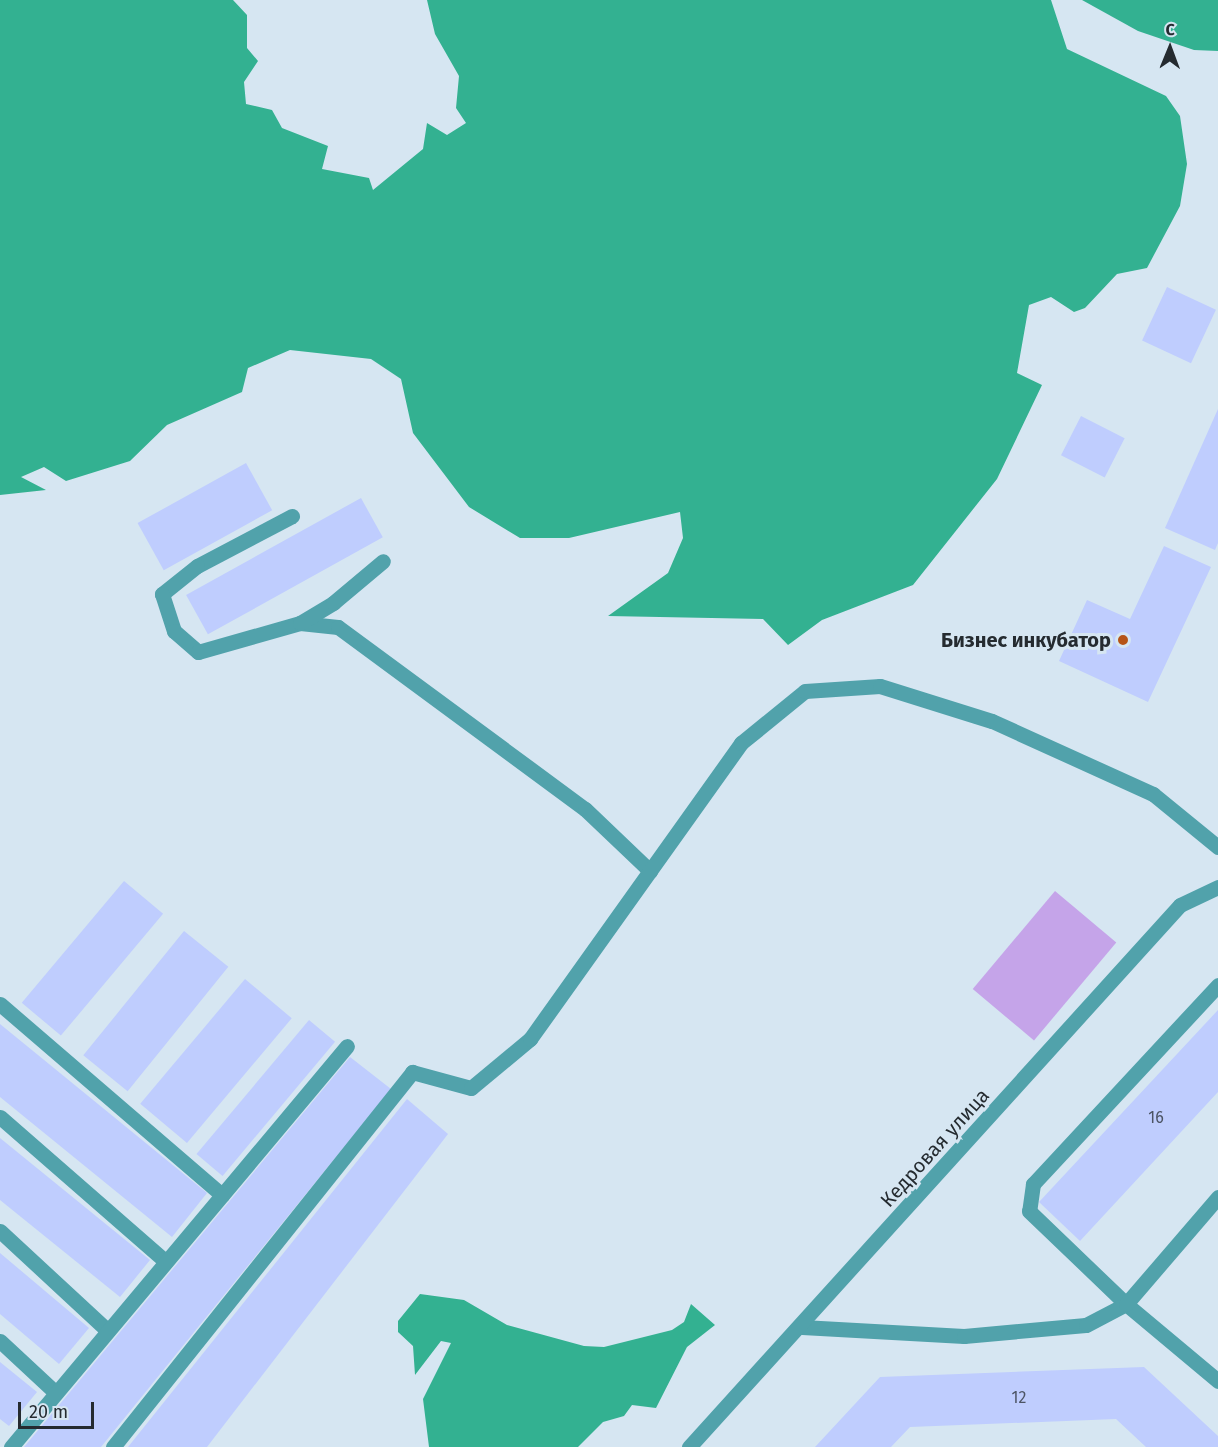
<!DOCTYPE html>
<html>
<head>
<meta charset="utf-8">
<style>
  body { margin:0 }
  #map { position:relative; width:1218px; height:1447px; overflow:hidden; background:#d6e6f2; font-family:"Fira Sans",sans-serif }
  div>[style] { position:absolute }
  .green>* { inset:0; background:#c5a4e9; transform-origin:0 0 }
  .water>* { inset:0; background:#33b191 }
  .building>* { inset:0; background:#bfcdfe; transform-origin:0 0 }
  .minor>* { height:15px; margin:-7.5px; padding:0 7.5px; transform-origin:7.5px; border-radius:7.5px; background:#51a2ab }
  .dots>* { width:16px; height:16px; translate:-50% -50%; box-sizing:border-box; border:3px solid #d6e6f2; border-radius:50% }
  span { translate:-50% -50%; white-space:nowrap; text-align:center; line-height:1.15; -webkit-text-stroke:6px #d6e6f2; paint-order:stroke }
  .number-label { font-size:16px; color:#4c5464 }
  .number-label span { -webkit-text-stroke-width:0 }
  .poi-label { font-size:20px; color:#252b30; font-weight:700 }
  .right { translate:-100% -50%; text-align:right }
  .street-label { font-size:20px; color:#252b30 }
  .north { position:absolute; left:1140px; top:18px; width:60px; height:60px; -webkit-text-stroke:4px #d6e6f2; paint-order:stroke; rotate:1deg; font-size:16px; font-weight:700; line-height:24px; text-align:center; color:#252b30 }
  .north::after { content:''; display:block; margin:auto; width:21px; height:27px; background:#252b30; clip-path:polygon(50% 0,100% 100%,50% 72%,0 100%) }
  .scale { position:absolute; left:18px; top:1402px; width:76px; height:27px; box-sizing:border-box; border:3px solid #252b30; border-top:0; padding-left:8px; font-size:18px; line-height:21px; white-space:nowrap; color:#252b30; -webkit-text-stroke:4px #d6e6f2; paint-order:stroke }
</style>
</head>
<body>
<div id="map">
  <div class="green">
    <div style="left:1055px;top:891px;width:80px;height:128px;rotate:40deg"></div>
  </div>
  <div class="water">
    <div style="clip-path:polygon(0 0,233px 0,247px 15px,247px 48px,258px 61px,244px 82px,246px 104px,272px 110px,282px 128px,328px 146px,322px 169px,369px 178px,373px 190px,423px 149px,427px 123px,447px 135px,466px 123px,456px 108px,459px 76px,435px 34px,427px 0,1051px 0,1067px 49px,1166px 96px,1180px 116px,1187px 164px,1180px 206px,1147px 268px,1117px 274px,1085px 308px,1074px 312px,1051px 297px,1029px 305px,1017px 373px,1042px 385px,997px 479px,913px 585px,822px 620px,788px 645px,763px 619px,608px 616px,668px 573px,683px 538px,680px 512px,569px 538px,520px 538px,469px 507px,413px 433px,401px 379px,371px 359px,290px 350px,248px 368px,242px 392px,167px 425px,130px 461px,66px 481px,44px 467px,21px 477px,46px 490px,0 495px)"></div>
    <div style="clip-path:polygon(1082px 0,1218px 0,1218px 51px,1194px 50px,1138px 31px)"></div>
    <div style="clip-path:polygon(420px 1294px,464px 1300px,507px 1325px,584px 1346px,604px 1347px,672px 1330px,684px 1322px,691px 1304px,715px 1325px,687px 1347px,656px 1408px,632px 1405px,624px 1416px,603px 1422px,578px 1447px,429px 1447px,423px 1399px,451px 1343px,441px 1341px,415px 1375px,413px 1346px,398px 1332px,398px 1321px)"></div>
  </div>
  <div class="building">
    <div style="left:1167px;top:287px;width:54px;height:59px;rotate:25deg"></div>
    <div style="clip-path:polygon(1218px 409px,1218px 543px,1215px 550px,1165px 528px)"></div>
    <div style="left:1081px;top:416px;width:49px;height:44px;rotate:27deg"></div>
    <div style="left:246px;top:463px;width:54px;height:124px;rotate:61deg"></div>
    <div style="left:361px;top:498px;width:45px;height:200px;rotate:61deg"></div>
    <div style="clip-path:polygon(1164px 546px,1211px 567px,1148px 702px,1059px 661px,1087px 600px,1130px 619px)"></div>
    <div style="left:124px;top:881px;width:51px;height:159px;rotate:40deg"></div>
    <div style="left:184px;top:931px;width:57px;height:160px;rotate:39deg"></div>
    <div style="left:245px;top:979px;width:61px;height:163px;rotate:40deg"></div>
    <div style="clip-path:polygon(1218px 1010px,1218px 1092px,1080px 1241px,1039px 1202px)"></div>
    <div style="left:309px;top:1020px;width:34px;height:175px;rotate:40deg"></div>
    <div style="clip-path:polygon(0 1024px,207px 1193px,172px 1237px,0 1097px)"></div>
    <div style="clip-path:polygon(350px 1057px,391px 1089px,101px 1447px,24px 1447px)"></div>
    <div style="clip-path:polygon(407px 1099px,448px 1134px,207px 1447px,128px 1447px)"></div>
    <div style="clip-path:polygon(0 1138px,150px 1260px,120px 1297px,0 1200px)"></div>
    <div style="clip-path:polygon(0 1253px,89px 1328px,59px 1364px,0 1314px)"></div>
    <div style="clip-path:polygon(0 1362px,37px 1392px,9px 1426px,0 1419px)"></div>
    <div style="clip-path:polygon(1144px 1367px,1218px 1436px,1218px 1447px,1146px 1447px,1116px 1419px,910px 1427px,891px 1447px,815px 1447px,880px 1377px)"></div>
  </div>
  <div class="minor">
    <div style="left:292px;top:516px;width:107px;rotate:152.2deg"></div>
    <div style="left:197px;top:566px;width:45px;rotate:141.3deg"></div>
    <div style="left:162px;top:594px;width:39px;rotate:72deg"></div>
    <div style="left:174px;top:631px;width:32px;rotate:41deg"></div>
    <div style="left:198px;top:652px;width:106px;rotate:-15.9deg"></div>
    <div style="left:300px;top:623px;width:38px;rotate:6deg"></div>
    <div style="left:338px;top:627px;width:307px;rotate:36.4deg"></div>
    <div style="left:585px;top:809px;width:90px;rotate:43.6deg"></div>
    <div style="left:300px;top:623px;width:39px;rotate:-31deg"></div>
    <div style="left:333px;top:603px;width:65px;rotate:-40deg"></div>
    <div style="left:1218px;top:985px;width:272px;rotate:132.9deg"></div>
    <div style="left:1033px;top:1184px;width:27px;rotate:98deg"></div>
    <div style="left:1029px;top:1211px;width:134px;rotate:43.8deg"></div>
    <div style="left:1126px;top:1304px;width:120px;rotate:39.9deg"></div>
    <div style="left:0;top:1004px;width:293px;rotate:40.7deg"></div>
    <div style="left:0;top:1117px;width:220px;rotate:41.1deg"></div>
    <div style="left:0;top:1231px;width:147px;rotate:42.8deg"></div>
    <div style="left:802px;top:1327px;width:162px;rotate:3.2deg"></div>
    <div style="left:964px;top:1336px;width:122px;rotate:-5.2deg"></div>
    <div style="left:1086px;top:1325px;width:45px;rotate:-27.7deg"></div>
    <div style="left:1126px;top:1304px;width:141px;rotate:-49.3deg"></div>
    <div style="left:0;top:1341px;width:76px;rotate:42.9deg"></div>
    <div style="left:11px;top:1447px;width:523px;rotate:-50.04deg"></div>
    <div style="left:113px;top:1447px;width:480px;rotate:-51.4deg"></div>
    <div style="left:412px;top:1072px;width:61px;rotate:15.2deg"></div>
    <div style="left:471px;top:1088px;width:77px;rotate:-39.7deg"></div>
    <div style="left:530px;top:1039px;width:364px;rotate:-54.5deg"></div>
    <div style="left:741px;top:743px;width:82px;rotate:-39.1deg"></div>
    <div style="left:805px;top:691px;width:75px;rotate:-3.8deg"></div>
    <div style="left:880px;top:686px;width:117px;rotate:17.4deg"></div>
    <div style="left:992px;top:721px;width:177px;rotate:24.4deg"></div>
    <div style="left:1153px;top:794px;width:84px;rotate:39.2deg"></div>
    <div style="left:689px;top:1447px;width:731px;rotate:-47.83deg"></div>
    <div style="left:1180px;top:905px;width:42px;rotate:-25.3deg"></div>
  </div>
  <div class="dots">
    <div style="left:1123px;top:640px;background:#b65416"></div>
  </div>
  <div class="number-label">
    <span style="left:1156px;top:1118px">16</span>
    <span style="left:1019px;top:1398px">12</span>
  </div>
  <div class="poi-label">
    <span class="right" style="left:1111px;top:640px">Бизнес инкубатор</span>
  </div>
  <div class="street-label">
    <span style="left:935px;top:1148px;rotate:-48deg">Кедровая улица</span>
  </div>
  <div class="north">С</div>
  <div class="scale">20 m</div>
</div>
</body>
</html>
